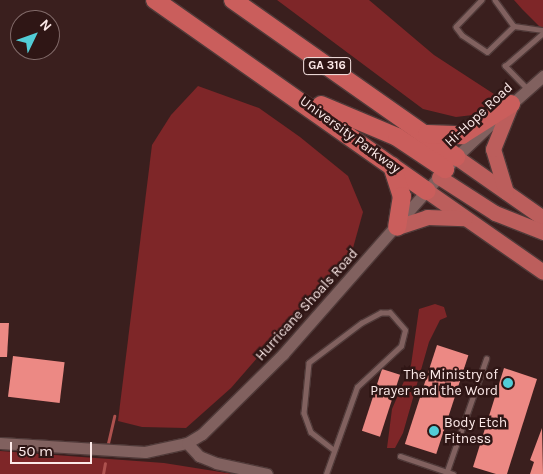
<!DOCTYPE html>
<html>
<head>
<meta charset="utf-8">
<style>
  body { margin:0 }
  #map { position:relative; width:543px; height:474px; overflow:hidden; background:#3a1f1e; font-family:Karla,sans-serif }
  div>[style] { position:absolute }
  .green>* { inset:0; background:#7e2628 }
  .stream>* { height:3px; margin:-1.5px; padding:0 1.5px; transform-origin:1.5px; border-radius:1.5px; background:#ad514e }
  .building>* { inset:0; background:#ec8984; transform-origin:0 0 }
  .roads { filter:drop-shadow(1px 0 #503a39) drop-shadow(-1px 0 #503a39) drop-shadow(0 1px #503a39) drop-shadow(0 -1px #503a39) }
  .service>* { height:4.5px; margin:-2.25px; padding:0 2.25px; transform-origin:2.25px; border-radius:2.25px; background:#81615f }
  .tertiary>* { height:11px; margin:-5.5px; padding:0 5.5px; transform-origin:5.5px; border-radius:5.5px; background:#81615f }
  .trunk>* { height:15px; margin:-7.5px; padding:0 7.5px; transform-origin:7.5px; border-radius:7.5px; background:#bc5e5c }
  .motorway>* { height:18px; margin:-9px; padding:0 9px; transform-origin:9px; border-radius:9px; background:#ca5e5c }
  .dots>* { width:14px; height:14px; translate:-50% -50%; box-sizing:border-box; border:2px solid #2f1615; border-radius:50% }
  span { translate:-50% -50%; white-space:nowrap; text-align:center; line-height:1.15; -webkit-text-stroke:5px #2f1615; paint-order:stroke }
  .shield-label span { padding:1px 4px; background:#2f1615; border:1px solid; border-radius:4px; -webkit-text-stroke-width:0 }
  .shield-label { font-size:12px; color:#fce9e8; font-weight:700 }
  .street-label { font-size:14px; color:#fce9e8 }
  .poi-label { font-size:14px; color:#fce9e8 }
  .right { translate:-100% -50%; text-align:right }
  .left { translate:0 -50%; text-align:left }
  .north { position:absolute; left:10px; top:10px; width:50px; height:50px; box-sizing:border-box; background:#2f1615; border:1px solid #816a69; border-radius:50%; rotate:48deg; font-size:14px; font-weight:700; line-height:20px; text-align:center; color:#fce9e8 }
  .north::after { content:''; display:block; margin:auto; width:18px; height:22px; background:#52ccd6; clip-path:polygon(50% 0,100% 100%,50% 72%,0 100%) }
  .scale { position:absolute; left:10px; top:442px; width:82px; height:22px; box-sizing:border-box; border:2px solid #fce9e8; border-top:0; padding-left:6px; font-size:15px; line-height:18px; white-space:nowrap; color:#fce9e8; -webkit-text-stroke:4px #2f1615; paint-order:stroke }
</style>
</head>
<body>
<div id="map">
  <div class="green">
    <div style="clip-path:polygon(277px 0,369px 0,434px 55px,497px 96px,481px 114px,456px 117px,423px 109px)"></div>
    <div style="clip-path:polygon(514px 0,543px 0,543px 30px,522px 9px)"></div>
    <div style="clip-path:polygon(198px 86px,259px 108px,300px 137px,348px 176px,363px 212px,353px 248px,231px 388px,186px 428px,142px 427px,118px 421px,152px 145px,171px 115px)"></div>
    <div style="clip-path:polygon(435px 304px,444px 307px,447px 317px,440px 320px,429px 342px,403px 433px,395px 448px,387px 448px,392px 409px,411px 365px,419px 309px)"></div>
    <div style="clip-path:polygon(0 451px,164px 463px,233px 474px,0 474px)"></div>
  </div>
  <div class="stream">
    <div style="left:108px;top:443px;width:28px;rotate:-77deg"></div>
    <div style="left:103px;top:474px;width:11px;rotate:-80deg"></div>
  </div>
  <div class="building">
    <div style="clip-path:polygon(0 323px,9px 323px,7px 357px,0 357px)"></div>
    <div style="left:437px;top:345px;width:33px;height:104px;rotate:18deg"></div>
    <div style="left:13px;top:356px;width:52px;height:41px;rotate:7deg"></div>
    <div style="clip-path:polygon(504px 368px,537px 379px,507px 474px,496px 474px,473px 467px)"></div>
    <div style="left:382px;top:369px;width:19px;height:65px;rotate:18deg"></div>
    <div style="clip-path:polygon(542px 428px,543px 474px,530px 474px,534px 462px,530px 460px)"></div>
  </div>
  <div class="roads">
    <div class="service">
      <div style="left:482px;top:0;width:37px;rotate:134deg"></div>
      <div style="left:456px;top:27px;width:10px;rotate:53deg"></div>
      <div style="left:462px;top:35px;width:30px;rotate:34deg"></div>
      <div style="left:487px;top:52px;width:37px;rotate:-44deg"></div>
      <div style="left:495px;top:0;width:32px;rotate:54deg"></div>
      <div style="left:514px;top:26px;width:29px;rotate:8deg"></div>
      <div style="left:527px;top:89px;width:32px;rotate:-134deg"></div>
      <div style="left:505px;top:66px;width:50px;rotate:-41deg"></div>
      <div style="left:400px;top:456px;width:56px;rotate:18.8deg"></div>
      <div style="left:326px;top:474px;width:92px;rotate:-70.4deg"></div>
      <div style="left:357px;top:387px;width:60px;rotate:-43deg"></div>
      <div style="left:401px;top:346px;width:16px;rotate:-76deg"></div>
      <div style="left:405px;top:330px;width:23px;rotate:-131deg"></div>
      <div style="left:390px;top:313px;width:9px;rotate:180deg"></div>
      <div style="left:381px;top:313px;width:21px;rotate:152deg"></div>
      <div style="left:362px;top:323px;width:66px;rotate:143deg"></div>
      <div style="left:309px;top:363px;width:50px;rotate:95.7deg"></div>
      <div style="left:304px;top:413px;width:20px;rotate:70deg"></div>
      <div style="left:311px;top:432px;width:29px;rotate:38deg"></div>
      <div style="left:446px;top:474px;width:122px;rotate:-70.8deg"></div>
    </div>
    <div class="tertiary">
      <div style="left:506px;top:109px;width:50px;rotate:-41.7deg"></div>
      <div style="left:0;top:443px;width:145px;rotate:3.6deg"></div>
      <div style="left:145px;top:452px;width:43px;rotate:-12.1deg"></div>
      <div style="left:187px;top:443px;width:17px;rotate:-31deg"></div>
      <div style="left:202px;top:434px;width:114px;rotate:-44.6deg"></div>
      <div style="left:283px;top:354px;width:262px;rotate:-48.7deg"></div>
      <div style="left:456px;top:157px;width:48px;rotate:-43.3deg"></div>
      <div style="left:187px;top:443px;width:18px;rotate:47deg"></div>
      <div style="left:199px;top:456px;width:18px;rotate:22deg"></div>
      <div style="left:216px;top:463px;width:52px;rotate:12.2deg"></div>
    </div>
    <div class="trunk">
      <div style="left:456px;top:157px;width:106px;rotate:35deg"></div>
      <div style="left:439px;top:177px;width:67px;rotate:32.7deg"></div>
      <div style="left:495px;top:213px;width:52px;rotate:21.6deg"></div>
      <div style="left:427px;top:191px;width:141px;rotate:34.9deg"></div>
      <div style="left:506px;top:192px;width:45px;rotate:-106.8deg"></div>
      <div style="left:493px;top:149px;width:48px;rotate:-68.2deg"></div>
      <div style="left:397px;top:227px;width:32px;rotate:-18deg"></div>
      <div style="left:427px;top:217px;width:38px;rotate:2deg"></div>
    </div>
    <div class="motorway">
      <div style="left:155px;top:0;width:332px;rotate:35.1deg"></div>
      <div style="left:233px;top:0;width:273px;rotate:35.1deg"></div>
      <div style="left:321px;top:105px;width:82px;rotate:22.8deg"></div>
      <div style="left:397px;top:137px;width:58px;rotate:33.7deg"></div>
      <div style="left:427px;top:134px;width:35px;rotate:2deg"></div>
      <div style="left:462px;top:135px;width:58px;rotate:-32.3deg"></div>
      <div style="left:392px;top:166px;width:32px;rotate:72deg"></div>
      <div style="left:402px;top:196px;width:31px;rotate:99deg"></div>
    </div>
  </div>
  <div class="dots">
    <div style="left:508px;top:383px;background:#52ccd6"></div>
    <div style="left:434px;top:431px;background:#52ccd6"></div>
  </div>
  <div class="shield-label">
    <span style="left:327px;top:66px">GA 316</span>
  </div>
  <div class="street-label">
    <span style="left:479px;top:115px;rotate:-43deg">Hi-Hope Road</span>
    <span style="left:350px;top:135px;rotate:36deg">University Parkway</span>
    <span style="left:307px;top:305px;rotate:-48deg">Hurricane Shoals Road</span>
  </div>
  <div class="poi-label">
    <span class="right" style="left:498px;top:383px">The Ministry of<br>Prayer and the Word</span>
    <span class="left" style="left:444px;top:431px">Body Etch<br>Fitness</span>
  </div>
  <div class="north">N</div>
  <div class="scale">50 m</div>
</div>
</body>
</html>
